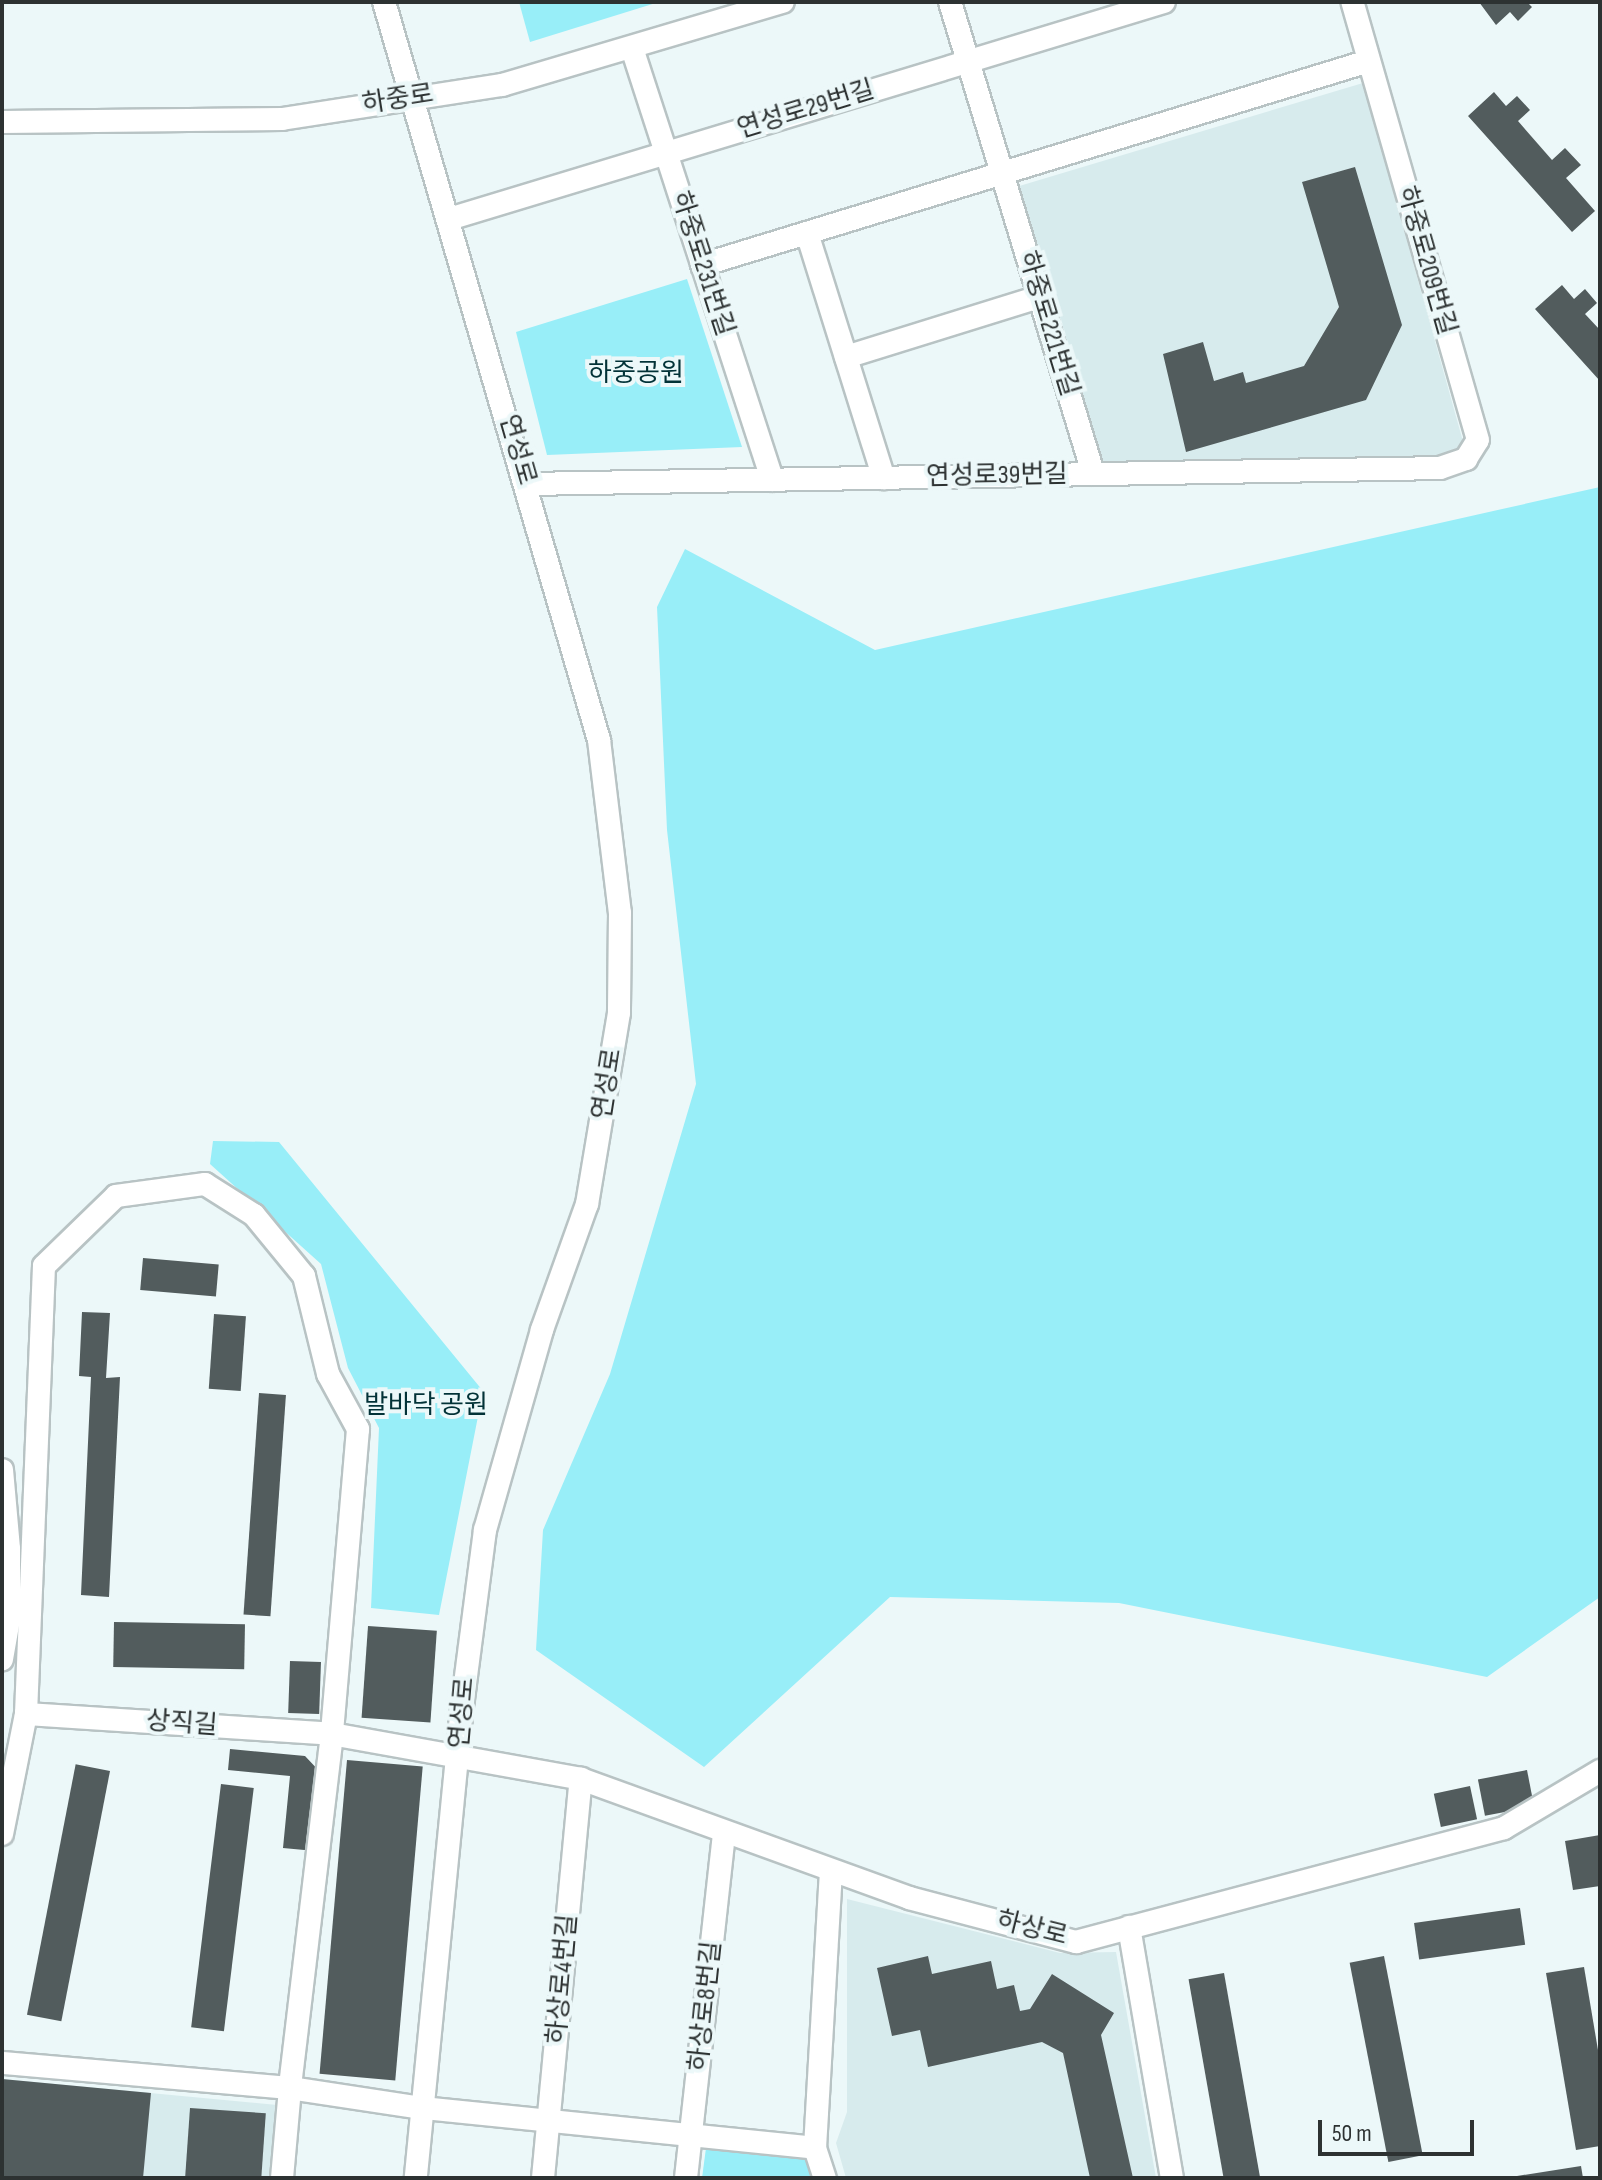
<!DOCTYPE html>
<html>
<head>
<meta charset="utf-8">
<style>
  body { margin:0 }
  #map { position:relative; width:1602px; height:2180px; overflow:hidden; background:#ecf8f9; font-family:"Sofia Sans Condensed","Noto Sans KR",sans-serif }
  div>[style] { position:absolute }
  .built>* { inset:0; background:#d7ebed }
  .green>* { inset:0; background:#98eef8 }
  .building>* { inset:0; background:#525c5d; transform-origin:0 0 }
  .roads { filter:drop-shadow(2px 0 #b8c3c4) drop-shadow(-2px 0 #b8c3c4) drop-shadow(0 2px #b8c3c4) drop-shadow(0 -2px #b8c3c4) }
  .minor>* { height:22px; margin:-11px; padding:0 11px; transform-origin:11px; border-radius:11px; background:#fff }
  span { translate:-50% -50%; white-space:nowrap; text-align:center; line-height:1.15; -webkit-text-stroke:8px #ecf8f9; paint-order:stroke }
  .street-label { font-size:26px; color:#2d3232 }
  .park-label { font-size:26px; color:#023237 }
  .frame { position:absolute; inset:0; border:4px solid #2d3232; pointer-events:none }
  .scale { position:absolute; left:1318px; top:2120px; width:156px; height:36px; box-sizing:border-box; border:4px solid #2d3232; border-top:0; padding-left:10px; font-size:24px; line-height:28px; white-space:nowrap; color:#2d3232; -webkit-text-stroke:6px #ecf8f9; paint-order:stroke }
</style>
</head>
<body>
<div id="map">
  <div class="built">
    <div style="clip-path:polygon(1363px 83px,1464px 445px,1435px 458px,1097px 462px,1016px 187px)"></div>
    <div style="clip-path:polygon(847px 1899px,1060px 1953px,1116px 1952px,1156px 2178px,846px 2178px,836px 2143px,847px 2112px)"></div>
    <div style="clip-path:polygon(2px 2079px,277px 2105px,269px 2178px,2px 2178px)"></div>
  </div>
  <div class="green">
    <div style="clip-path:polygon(519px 2px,659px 2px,530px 42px)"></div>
    <div style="clip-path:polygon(687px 279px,742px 447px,547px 455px,516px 332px)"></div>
    <div style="clip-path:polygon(1600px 487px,1600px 1597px,1487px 1677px,1119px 1603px,890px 1597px,704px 1767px,536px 1650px,543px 1530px,610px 1374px,696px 1084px,667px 830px,657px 607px,685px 549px,875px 650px)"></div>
    <div style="clip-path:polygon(213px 1141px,279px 1142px,483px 1391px,439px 1615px,371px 1608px,379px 1428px,348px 1368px,321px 1264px,210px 1164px)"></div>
    <div style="clip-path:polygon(706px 2148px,806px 2156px,812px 2178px,702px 2178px)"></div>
  </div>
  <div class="building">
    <div style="clip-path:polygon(1479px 2px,1527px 2px,1532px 7px,1518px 21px,1510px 12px,1496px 25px)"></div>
    <div style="clip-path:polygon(1494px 92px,1506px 106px,1517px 96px,1530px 110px,1518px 121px,1552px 160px,1565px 148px,1581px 165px,1566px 178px,1595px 211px,1572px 232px,1468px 116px)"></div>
    <div style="clip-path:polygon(1355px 167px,1402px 325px,1366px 400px,1186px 452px,1163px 354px,1203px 342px,1214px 381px,1243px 372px,1246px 383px,1304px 366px,1339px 307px,1302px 182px)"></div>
    <div style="clip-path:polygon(1562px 285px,1574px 299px,1585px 289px,1597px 303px,1585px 314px,1600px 330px,1600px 381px,1535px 309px)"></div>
    <div style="left:143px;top:1258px;width:76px;height:32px;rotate:5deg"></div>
    <div style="clip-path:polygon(82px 1312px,110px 1313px,106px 1378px,120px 1377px,109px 1597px,81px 1595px,91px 1377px,79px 1376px)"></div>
    <div style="left:214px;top:1314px;width:32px;height:75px;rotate:4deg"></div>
    <div style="left:259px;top:1393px;width:27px;height:222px;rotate:4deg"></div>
    <div style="left:114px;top:1622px;width:131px;height:45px;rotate:1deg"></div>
    <div style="left:368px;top:1626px;width:69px;height:92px;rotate:4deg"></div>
    <div style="left:290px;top:1661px;width:31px;height:52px;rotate:2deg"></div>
    <div style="clip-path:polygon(230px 1749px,305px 1756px,322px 1774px,315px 1851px,283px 1848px,290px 1776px,228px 1770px)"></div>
    <div style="left:347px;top:1760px;width:76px;height:315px;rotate:5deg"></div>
    <div style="left:1527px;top:1770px;width:37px;height:50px;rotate:79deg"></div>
    <div style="left:110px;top:1771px;width:255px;height:35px;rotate:101deg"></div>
    <div style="left:221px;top:1784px;width:33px;height:245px;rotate:7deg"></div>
    <div style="left:1470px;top:1786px;width:34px;height:37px;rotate:78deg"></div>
    <div style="clip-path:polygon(1600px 1835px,1600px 1886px,1573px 1890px,1565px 1841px)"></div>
    <div style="left:1520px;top:1908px;width:37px;height:107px;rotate:82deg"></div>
    <div style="clip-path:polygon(928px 1956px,932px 1974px,991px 1961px,997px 1989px,1014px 1985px,1020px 2011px,1030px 2009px,1052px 1974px,1114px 2013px,1101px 2035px,1133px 2178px,1090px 2178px,1063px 2053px,1042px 2042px,928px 2067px,920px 2030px,892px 2036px,877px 1968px)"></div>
    <div style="left:1384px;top:1956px;width:203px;height:35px;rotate:79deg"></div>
    <div style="clip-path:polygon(1584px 1967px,1600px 2062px,1600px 2146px,1576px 2150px,1546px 1973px)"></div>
    <div style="left:1224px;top:1973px;width:208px;height:36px;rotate:80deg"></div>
    <div style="clip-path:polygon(2px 2079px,151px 2093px,143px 2178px,2px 2178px)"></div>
    <div style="left:190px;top:2108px;width:76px;height:70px;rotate:4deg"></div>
    <div style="clip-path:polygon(1581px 2166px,1583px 2178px,1518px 2178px,1517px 2176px)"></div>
  </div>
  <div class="roads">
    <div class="minor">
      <div style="left:384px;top:2px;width:769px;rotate:73.76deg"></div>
      <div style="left:599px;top:740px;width:174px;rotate:83.1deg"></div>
      <div style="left:620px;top:913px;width:100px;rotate:90.6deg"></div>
      <div style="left:619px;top:1013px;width:194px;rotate:99.5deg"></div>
      <div style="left:587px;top:1204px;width:134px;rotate:109.7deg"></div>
      <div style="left:542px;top:1330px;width:208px;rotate:105.9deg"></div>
      <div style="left:485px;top:1530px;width:177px;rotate:97.4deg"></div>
      <div style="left:462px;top:1706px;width:474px;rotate:95.6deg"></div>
      <div style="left:950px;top:2px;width:493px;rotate:73.1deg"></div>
      <div style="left:632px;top:48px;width:454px;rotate:72deg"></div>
      <div style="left:2px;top:122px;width:280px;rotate:-0.6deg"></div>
      <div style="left:282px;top:119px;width:223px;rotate:-8.8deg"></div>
      <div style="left:502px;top:85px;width:293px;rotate:-16.5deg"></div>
      <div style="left:449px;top:219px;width:747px;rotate:-16.88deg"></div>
      <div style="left:807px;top:233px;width:257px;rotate:72.6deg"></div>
      <div style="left:702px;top:265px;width:697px;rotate:-17.01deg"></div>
      <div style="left:846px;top:357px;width:202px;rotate:-17.3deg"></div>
      <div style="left:527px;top:484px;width:913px;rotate:-1deg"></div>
      <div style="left:1440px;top:468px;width:28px;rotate:-19deg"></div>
      <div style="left:1466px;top:459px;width:22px;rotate:-58deg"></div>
      <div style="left:1478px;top:440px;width:456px;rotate:-106deg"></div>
      <div style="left:2px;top:1470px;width:79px;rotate:84.9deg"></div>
      <div style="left:9px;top:1549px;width:70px;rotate:90deg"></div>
      <div style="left:9px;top:1619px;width:41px;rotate:99.9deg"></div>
      <div style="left:26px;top:1714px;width:307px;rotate:3.7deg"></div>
      <div style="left:332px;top:1734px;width:253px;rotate:10.2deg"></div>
      <div style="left:581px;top:1779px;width:349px;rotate:19.9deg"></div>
      <div style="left:909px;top:1898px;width:173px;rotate:14.8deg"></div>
      <div style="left:1076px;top:1942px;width:443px;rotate:-14.9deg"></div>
      <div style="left:1504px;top:1828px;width:112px;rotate:-30.7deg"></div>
      <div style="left:2px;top:1834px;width:122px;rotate:-78.7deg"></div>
      <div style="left:26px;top:1714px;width:448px;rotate:-87.7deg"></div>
      <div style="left:44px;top:1266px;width:100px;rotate:-44.2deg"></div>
      <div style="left:116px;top:1196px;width:90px;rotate:-7.7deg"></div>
      <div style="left:205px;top:1184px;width:58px;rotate:32.3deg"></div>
      <div style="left:254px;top:1215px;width:79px;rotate:50.7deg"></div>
      <div style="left:304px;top:1276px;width:101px;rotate:76.2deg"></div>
      <div style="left:328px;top:1374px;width:63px;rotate:61.4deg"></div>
      <div style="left:358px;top:1429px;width:306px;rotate:94.9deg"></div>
      <div style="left:332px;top:1734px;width:356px;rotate:96.8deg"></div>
      <div style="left:290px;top:2088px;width:289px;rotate:-175deg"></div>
      <div style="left:1129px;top:1927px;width:255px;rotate:80.3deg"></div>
      <div style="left:815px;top:2148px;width:32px;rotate:72deg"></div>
      <div style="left:282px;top:2178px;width:90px;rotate:-84.9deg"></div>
      <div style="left:290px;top:2088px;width:134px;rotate:8.6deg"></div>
      <div style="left:423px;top:2108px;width:394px;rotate:5.8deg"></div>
      <div style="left:815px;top:2148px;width:276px;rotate:-86.7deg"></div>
      <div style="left:543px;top:2178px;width:401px;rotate:-84.6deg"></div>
      <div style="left:686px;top:2178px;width:346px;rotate:-83.7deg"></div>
    </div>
  </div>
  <div class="street-label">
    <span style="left:398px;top:100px;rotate:-9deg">하중로</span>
    <span style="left:806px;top:110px;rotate:-17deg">연성로29번길</span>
    <span style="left:1426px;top:261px;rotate:74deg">하중로209번길</span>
    <span style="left:702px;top:264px;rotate:72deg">하중로231번길</span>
    <span style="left:1048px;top:324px;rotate:73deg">하중로221번길</span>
    <span style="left:517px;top:450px;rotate:74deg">연성로</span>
    <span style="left:997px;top:476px;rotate:-1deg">연성로39번길</span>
    <span style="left:608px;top:1084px;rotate:-81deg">연성로</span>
    <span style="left:463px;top:1713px;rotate:-85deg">연성로</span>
    <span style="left:182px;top:1724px;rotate:4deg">상직길</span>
    <span style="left:1032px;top:1929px;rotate:14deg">하상로</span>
    <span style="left:563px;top:1979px;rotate:-85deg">하상로4번길</span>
    <span style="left:706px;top:2006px;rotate:-84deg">하상로8번길</span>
  </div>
  <div class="park-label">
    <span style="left:636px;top:374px">하중공원</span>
    <span style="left:426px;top:1406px">발바닥 공원</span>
  </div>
  <div class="frame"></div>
  <div class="scale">50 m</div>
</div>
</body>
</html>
